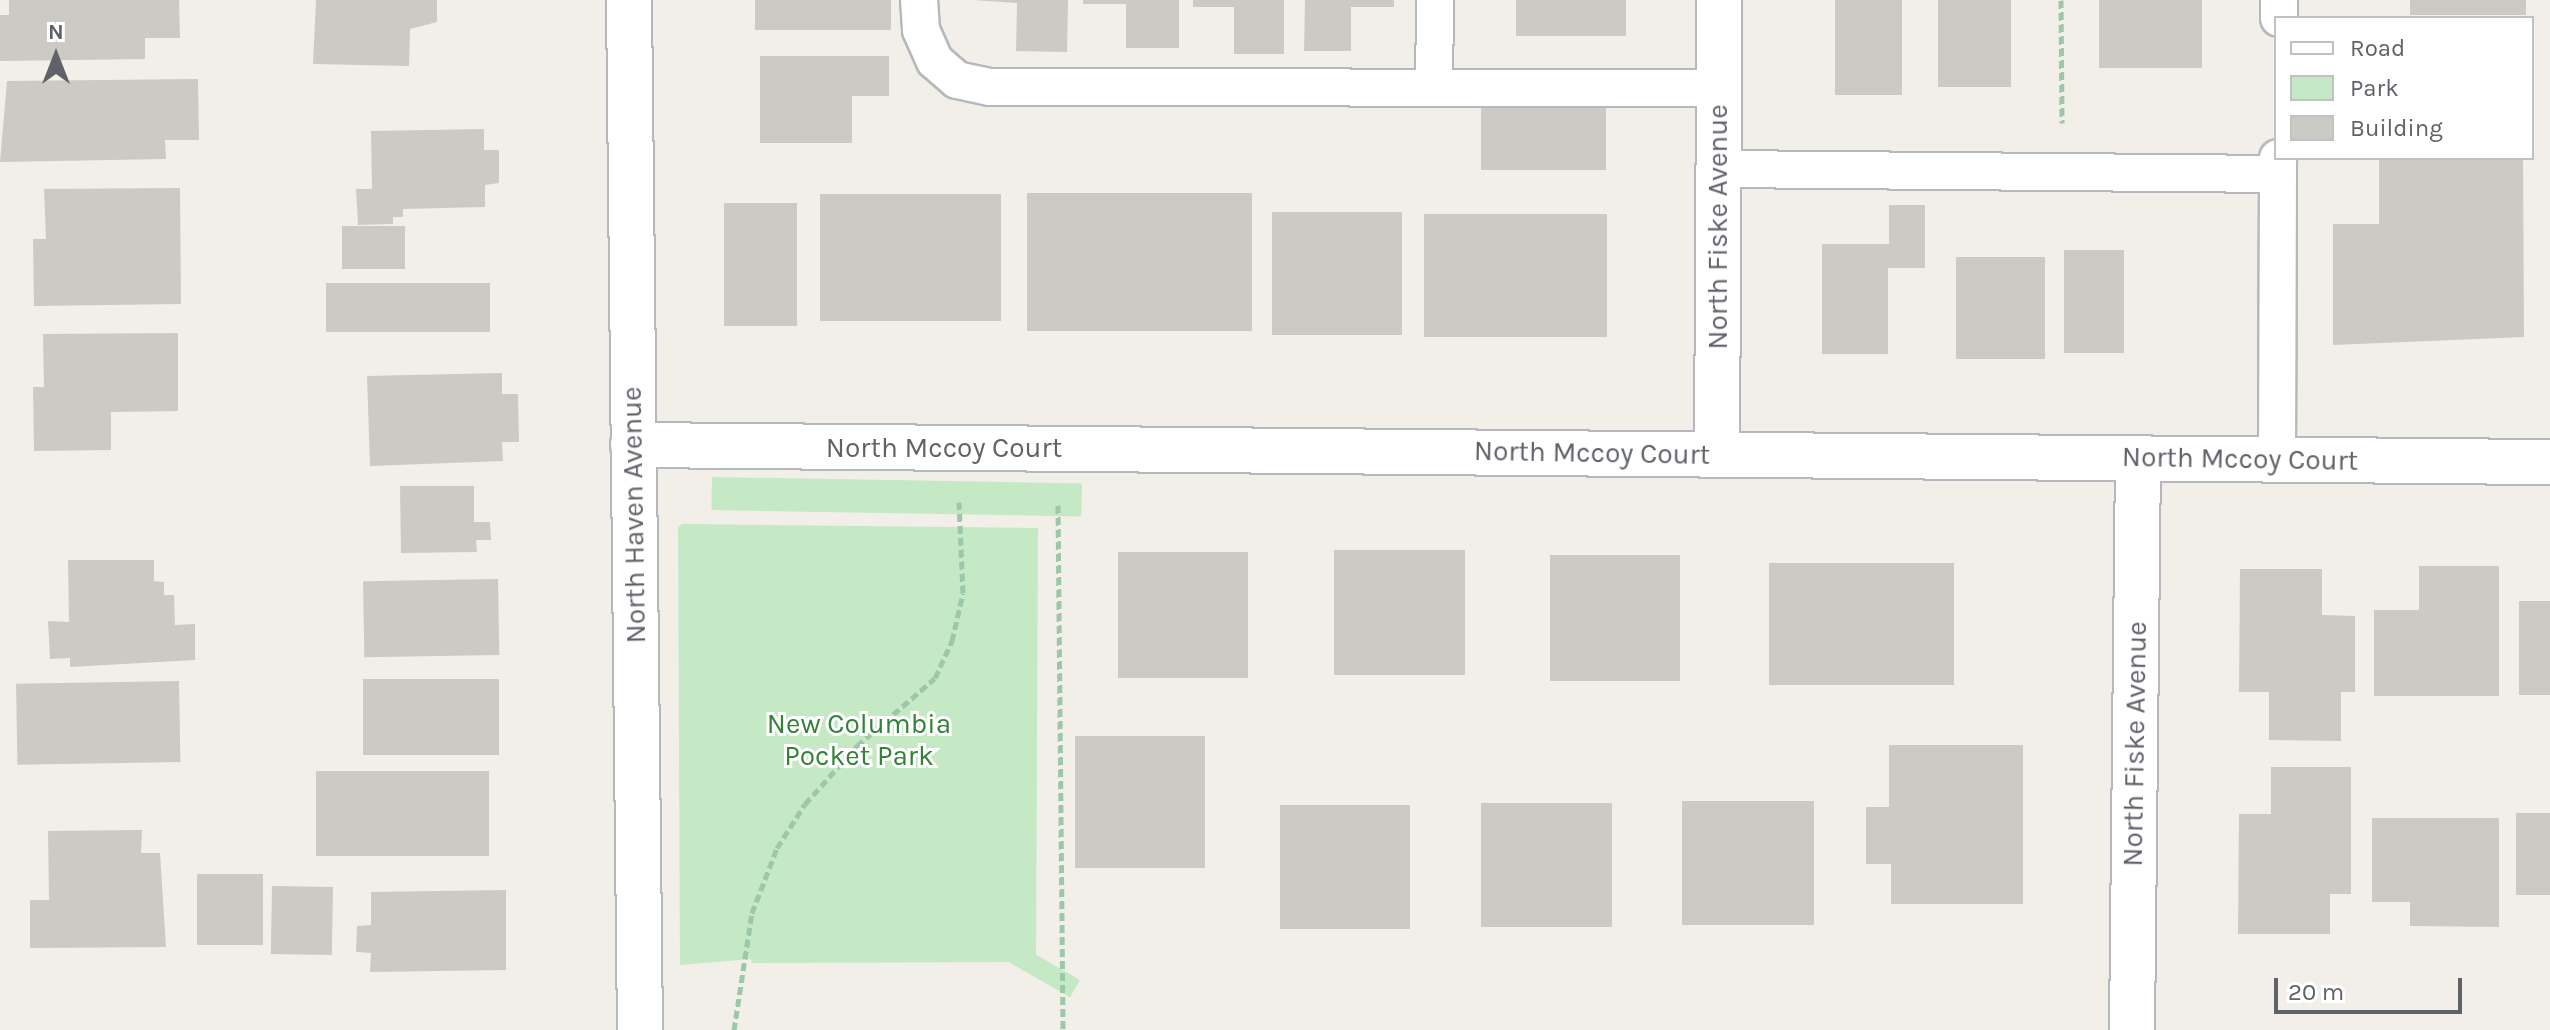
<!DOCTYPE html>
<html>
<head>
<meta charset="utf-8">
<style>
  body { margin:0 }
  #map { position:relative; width:2550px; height:1030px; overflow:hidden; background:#f1efe8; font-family:Karla,sans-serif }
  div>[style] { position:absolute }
  .green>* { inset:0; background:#c5e8c5; transform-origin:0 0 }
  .building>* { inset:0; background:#cccac5; transform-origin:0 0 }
  .path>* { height:5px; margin-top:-2.5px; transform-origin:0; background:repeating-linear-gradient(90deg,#9cc7a9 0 8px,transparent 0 12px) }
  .roads { filter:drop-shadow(2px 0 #b5b8bc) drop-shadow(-2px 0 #b5b8bc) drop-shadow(0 2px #b5b8bc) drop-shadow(0 -2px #b5b8bc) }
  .lane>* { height:36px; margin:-18px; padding:0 18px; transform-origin:18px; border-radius:18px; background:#fff }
  .street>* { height:44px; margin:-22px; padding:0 22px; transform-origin:22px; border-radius:22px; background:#fff }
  span { translate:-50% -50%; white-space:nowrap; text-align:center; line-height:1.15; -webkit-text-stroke:6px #fff; paint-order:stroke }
  .street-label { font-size:28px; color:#5f6368 }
  .park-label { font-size:28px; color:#348238 }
  .legend { position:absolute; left:2274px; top:16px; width:260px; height:144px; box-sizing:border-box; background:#fff; border:2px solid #bfc1c3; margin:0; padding:10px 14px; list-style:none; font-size:24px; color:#5f6368 }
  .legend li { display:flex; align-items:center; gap:16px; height:40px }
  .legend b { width:40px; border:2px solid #bfc1c3 }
  .north { position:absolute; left:16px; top:16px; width:80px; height:80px; -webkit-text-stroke:6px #fff; paint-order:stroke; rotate:0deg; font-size:22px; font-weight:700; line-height:32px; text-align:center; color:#5f6368 }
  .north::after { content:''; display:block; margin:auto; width:28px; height:36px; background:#5f6368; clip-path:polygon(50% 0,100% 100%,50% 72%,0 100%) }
  .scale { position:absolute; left:2274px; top:978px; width:188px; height:36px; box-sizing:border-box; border:4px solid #5f6368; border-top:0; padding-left:10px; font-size:24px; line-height:28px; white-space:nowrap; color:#5f6368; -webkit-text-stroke:6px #fff; paint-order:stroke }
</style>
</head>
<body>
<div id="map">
  <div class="green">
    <div style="left:712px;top:477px;width:370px;height:33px;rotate:1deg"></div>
    <div style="clip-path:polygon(682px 524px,1038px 528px,1036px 962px,752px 963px,751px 959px,680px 965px,678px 527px)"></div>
    <div style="left:1080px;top:980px;width:20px;height:362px;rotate:120deg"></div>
  </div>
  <div class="building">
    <div style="clip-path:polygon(9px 0,179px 0,180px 38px,145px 38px,145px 59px,0 61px,0 15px,9px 15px)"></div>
    <div style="clip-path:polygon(316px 0,437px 0,437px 22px,410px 29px,409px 66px,313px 64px)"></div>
    <div style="left:755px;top:0;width:136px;height:30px"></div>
    <div style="clip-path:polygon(973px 0,1068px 0,1067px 52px,1016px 51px,1017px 3px)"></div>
    <div style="clip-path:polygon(1083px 0,1179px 0,1179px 48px,1126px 48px,1126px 4px,1083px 4px)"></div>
    <div style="clip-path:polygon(1193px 0,1284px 0,1284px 54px,1234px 54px,1234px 7px,1193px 7px)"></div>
    <div style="clip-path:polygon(1305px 0,1394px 0,1394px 7px,1351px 7px,1351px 51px,1304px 51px)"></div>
    <div style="left:1516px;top:0;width:110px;height:36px"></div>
    <div style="left:1835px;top:0;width:67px;height:95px"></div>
    <div style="left:1938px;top:0;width:73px;height:87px"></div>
    <div style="left:2099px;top:0;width:103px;height:68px"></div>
    <div style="left:2410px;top:0;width:116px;height:15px"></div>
    <div style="clip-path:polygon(760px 56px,889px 56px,889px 96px,852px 96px,852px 143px,760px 143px)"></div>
    <div style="clip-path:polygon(198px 79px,199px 140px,165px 140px,166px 159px,0 162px,7px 81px)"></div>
    <div style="left:1481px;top:105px;width:125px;height:65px"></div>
    <div style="clip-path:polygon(484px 129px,484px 150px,499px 150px,499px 183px,485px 185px,485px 207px,403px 209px,403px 217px,393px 217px,393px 224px,358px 225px,356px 189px,372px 189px,371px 131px)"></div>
    <div style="clip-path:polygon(2379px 158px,2523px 158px,2524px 337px,2333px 345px,2333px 224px,2379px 224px)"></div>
    <div style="clip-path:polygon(180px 188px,181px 304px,34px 306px,33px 239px,46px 239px,44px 189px)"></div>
    <div style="left:1027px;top:193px;width:225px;height:138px"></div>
    <div style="left:820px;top:194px;width:181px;height:127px"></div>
    <div style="left:724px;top:203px;width:73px;height:123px"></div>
    <div style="clip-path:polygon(1889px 205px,1925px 205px,1925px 268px,1888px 268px,1888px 354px,1822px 354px,1822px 244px,1889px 244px)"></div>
    <div style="left:1272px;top:212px;width:130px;height:123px"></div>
    <div style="left:1424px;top:214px;width:183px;height:123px"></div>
    <div style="left:405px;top:226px;width:43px;height:63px;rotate:90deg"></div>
    <div style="left:2064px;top:250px;width:60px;height:103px"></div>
    <div style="left:1956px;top:257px;width:89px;height:102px"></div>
    <div style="left:326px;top:283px;width:164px;height:49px"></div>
    <div style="clip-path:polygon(178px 333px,178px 411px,111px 412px,111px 450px,34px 451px,33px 387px,44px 387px,43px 334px)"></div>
    <div style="clip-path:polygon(502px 373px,502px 394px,518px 394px,519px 442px,502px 442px,503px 461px,370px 466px,367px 376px)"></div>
    <div style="clip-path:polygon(400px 486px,474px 486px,474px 522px,490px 522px,491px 540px,476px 540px,477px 552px,401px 553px)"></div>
    <div style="left:1334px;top:550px;width:131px;height:125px"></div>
    <div style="left:1118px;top:552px;width:130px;height:126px"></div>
    <div style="left:1550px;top:555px;width:130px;height:126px"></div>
    <div style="clip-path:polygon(68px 560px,154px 560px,154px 581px,164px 582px,164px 595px,174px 595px,175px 625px,195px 624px,195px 660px,70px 667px,70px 658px,50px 659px,48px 621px,69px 622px)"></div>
    <div style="left:1769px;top:563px;width:185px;height:122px"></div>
    <div style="clip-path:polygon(2419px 566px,2499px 566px,2499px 696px,2374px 696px,2374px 610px,2419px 610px)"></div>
    <div style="clip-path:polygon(2240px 569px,2322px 569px,2322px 615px,2355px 616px,2355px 692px,2341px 692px,2341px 741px,2269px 740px,2269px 692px,2239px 692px)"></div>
    <div style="left:498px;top:579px;width:76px;height:135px;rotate:89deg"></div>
    <div style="left:2519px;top:601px;width:31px;height:94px"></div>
    <div style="left:499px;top:679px;width:76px;height:136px;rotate:90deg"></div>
    <div style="left:179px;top:681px;width:81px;height:163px;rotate:89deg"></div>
    <div style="left:1075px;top:736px;width:130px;height:132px"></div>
    <div style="clip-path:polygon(1889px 745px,2023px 745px,2023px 904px,1891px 904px,1891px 864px,1866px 864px,1866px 807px,1889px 807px)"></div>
    <div style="clip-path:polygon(2271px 767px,2351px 767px,2351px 894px,2330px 894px,2330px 934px,2238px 934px,2239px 814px,2271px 814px)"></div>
    <div style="left:316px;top:771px;width:173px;height:85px"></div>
    <div style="left:1682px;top:801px;width:132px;height:124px"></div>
    <div style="left:1481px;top:803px;width:131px;height:124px"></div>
    <div style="left:1280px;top:805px;width:130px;height:124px"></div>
    <div style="left:2516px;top:813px;width:34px;height:82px"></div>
    <div style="clip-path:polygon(2372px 818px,2499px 818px,2499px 927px,2410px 926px,2410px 902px,2372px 902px)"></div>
    <div style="clip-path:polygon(142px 830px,141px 853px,160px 853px,166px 947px,30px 948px,30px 900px,49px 900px,48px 831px)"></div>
    <div style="left:197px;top:874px;width:66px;height:71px"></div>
    <div style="left:333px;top:887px;width:68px;height:61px;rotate:91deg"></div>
    <div style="clip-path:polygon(506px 890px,506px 970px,370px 972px,371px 953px,356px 952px,357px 926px,371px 925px,371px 892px)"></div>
  </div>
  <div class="path">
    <div style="left:2061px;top:0;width:123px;rotate:89.5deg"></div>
    <div style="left:1058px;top:505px;width:525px;rotate:89.45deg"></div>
    <div style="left:734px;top:1030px;width:118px;rotate:-81.3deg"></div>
    <div style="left:752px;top:913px;width:70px;rotate:-69deg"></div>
    <div style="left:777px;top:848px;width:52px;rotate:-57.5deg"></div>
    <div style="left:805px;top:804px;width:78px;rotate:-48.1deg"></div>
    <div style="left:857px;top:746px;width:103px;rotate:-41.1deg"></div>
    <div style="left:935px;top:678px;width:41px;rotate:-65.3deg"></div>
    <div style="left:952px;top:641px;width:49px;rotate:-77.1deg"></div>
    <div style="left:963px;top:593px;width:91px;rotate:-92.5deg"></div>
  </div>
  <div class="roads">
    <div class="lane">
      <div style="left:919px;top:0;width:30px;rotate:86deg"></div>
      <div style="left:921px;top:30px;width:34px;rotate:66deg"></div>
      <div style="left:935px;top:61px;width:29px;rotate:41deg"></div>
      <div style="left:957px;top:80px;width:34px;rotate:12deg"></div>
      <div style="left:990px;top:87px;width:729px;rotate:0.08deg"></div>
      <div style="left:2279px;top:18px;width:18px;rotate:-90deg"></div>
      <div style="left:1434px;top:87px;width:87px;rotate:-89.3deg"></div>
      <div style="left:1719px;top:169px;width:559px;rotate:0.51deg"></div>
      <div style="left:2277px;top:460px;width:302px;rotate:-89.8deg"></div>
    </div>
    <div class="street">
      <div style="left:629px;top:0;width:1030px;rotate:89.39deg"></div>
      <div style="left:633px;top:445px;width:1917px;rotate:0.51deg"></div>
      <div style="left:1717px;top:455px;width:455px;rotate:-89.7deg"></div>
      <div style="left:2132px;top:1030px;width:572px;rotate:-89.4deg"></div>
    </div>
  </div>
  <div class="street-label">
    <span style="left:1718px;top:227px;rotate:-90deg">North Fiske Avenue</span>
    <span style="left:944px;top:448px">North Mccoy Court</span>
    <span style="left:1592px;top:453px;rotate:1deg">North Mccoy Court</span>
    <span style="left:2240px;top:459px;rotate:1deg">North Mccoy Court</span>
    <span style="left:634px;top:515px;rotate:-91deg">North Haven Avenue</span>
    <span style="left:2135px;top:744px;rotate:-89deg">North Fiske Avenue</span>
  </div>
  <div class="park-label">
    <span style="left:859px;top:740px">New Columbia<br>Pocket Park</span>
  </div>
  <ul class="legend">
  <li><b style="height:10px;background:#fff"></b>Road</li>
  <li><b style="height:22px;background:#c5e8c5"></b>Park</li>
  <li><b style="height:22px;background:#cccac5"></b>Building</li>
  </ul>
  <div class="north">N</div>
  <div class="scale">20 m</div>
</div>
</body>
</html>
